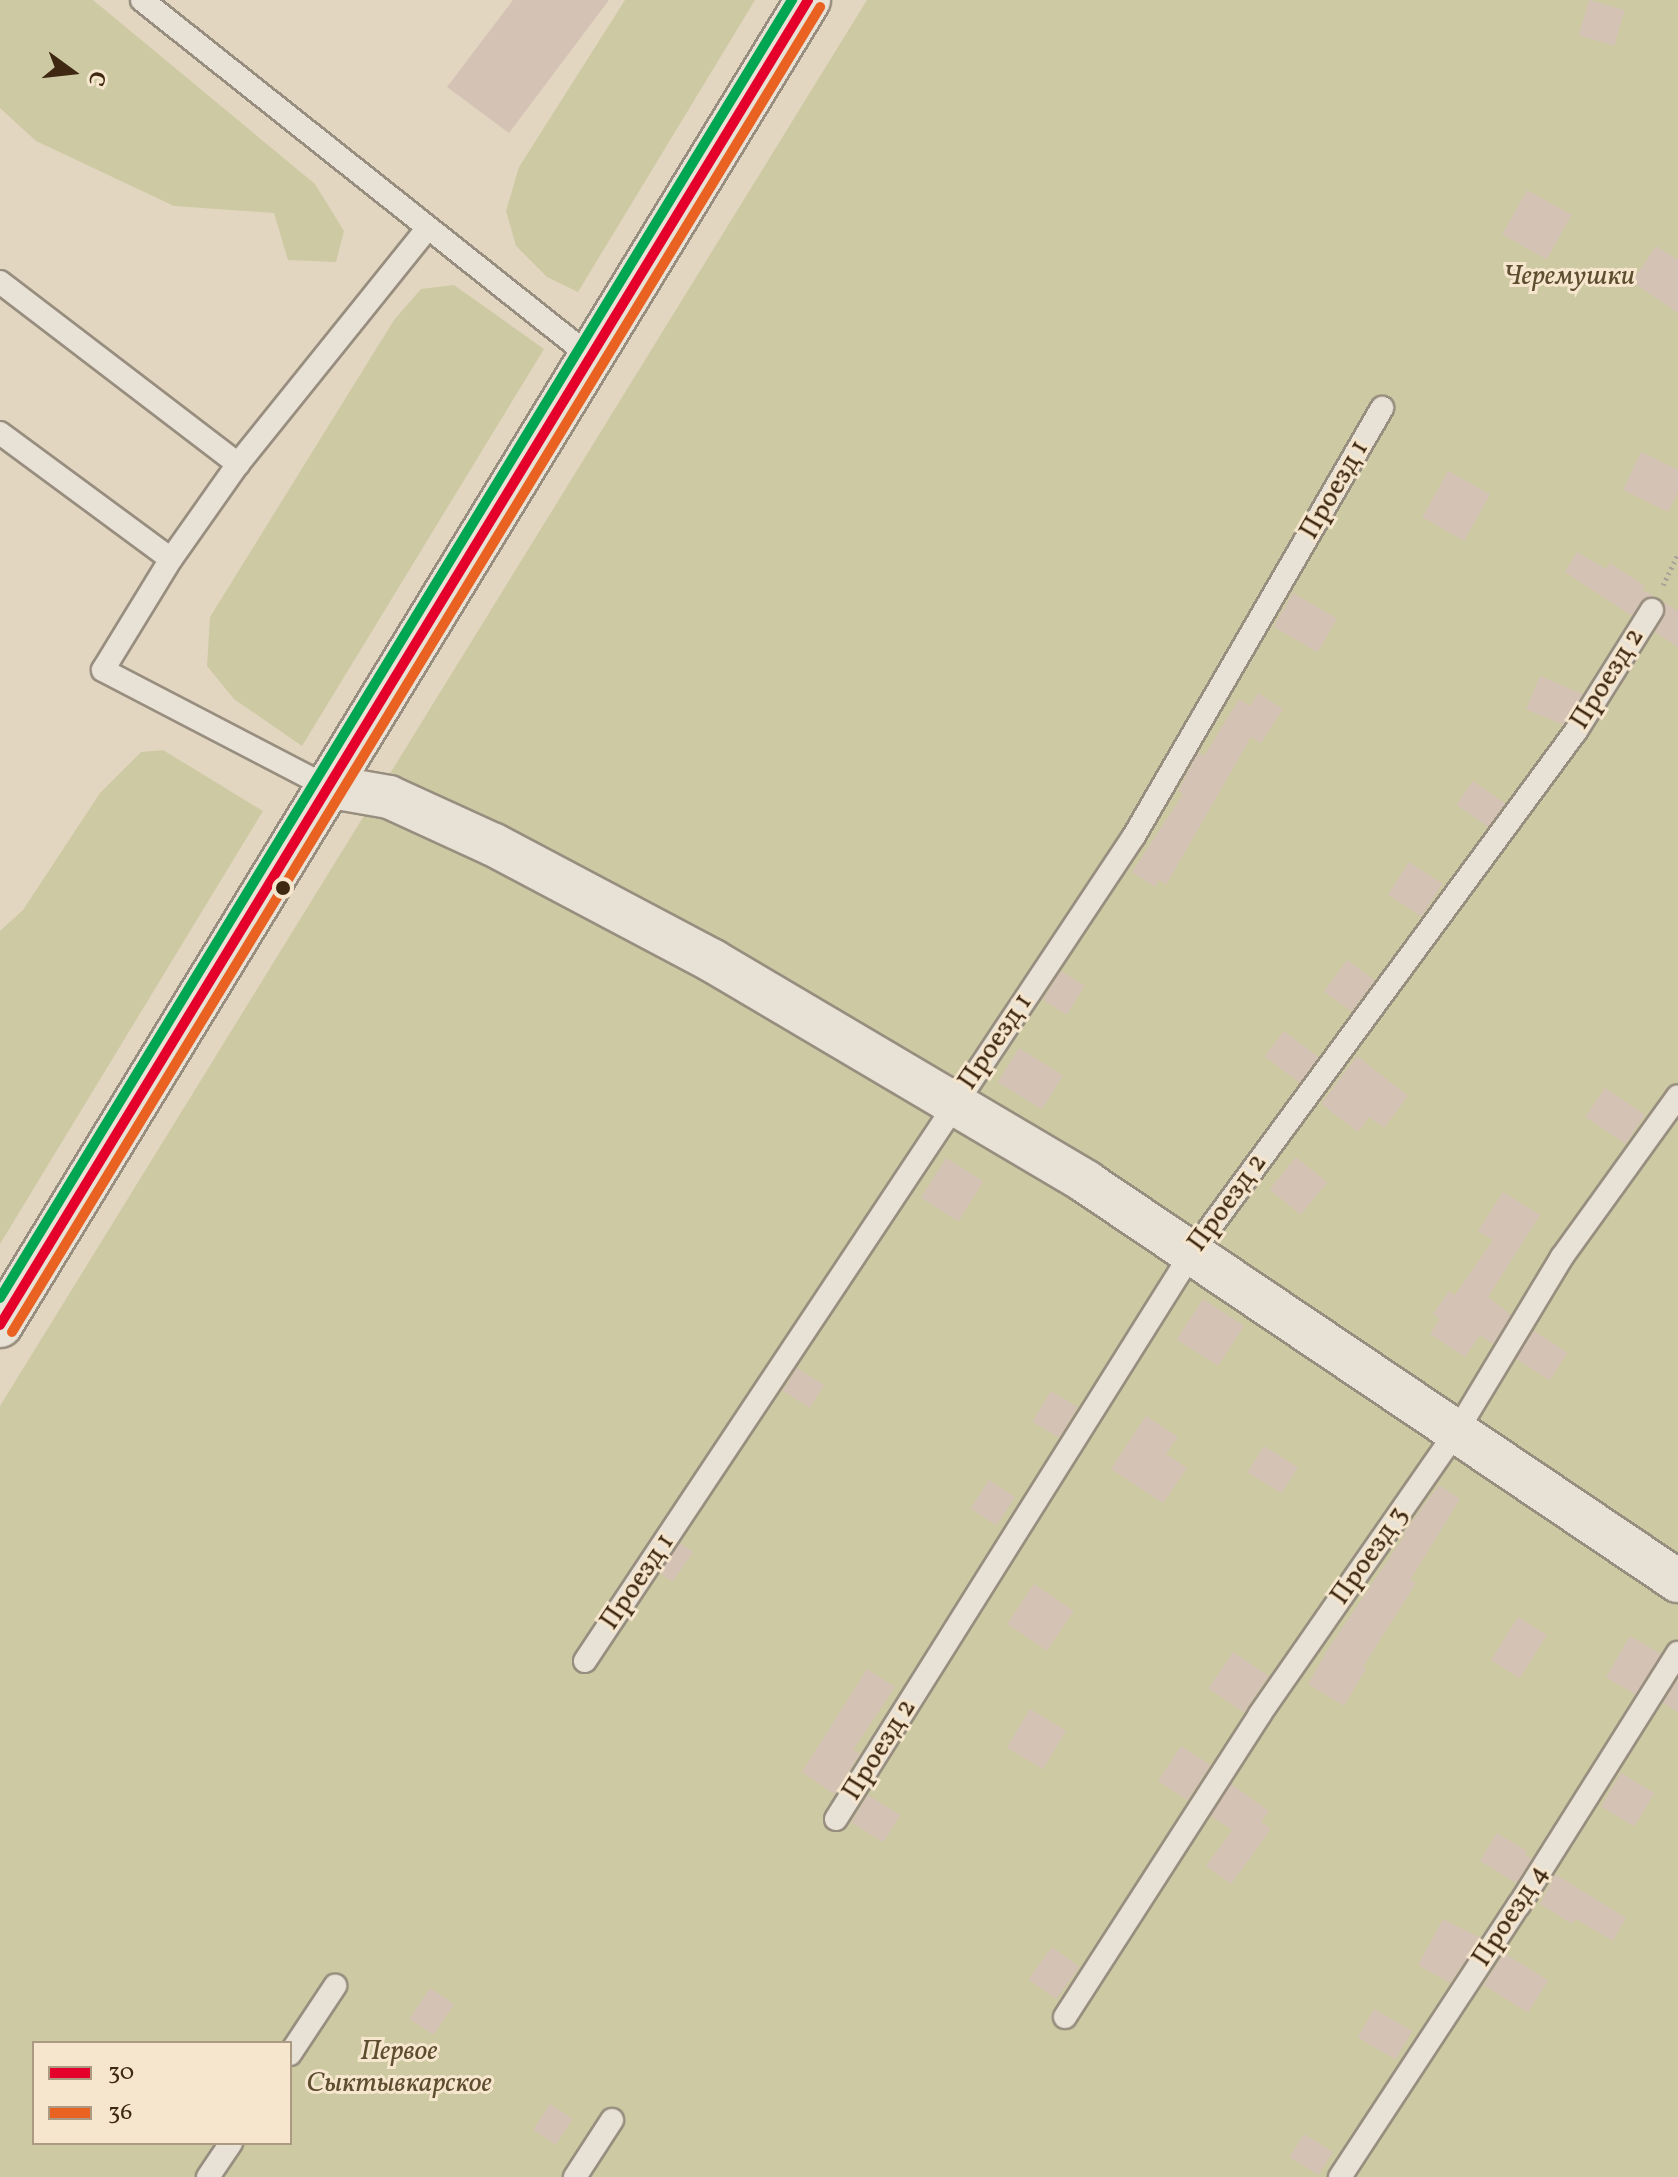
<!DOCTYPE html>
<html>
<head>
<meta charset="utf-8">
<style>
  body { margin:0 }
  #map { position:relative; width:1678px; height:2177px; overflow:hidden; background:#e3d6c0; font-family:Vollkorn,serif }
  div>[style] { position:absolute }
  .green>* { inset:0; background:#cdc9a3 }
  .building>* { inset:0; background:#d4c2b5; transform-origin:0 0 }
  .path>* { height:5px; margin-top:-2.5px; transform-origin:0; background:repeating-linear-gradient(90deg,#a9a197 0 2px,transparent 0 6px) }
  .roads { filter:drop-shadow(2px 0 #988e7f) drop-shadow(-2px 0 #988e7f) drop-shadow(0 2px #988e7f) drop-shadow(0 -2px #988e7f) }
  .service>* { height:22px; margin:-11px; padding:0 11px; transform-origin:11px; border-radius:11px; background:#e8e1d6 }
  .minor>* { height:42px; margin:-21px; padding:0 21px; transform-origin:21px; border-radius:21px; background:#e8e1d6 }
  .secondary>* { height:44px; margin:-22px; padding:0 22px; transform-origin:22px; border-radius:22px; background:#e8e1d6 }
  .bus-1>* { height:10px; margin:-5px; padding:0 5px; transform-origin:5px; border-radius:5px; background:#e4002b }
  .bus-2>* { height:10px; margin:-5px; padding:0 5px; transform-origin:5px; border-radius:5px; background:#e96221 }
  .bus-3>* { height:10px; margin:-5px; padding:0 5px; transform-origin:5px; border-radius:5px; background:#00a651 }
  .dots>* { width:22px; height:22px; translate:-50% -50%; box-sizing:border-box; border:4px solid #f6e6cd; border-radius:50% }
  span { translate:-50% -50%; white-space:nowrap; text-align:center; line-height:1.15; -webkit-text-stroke:6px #f6e6cd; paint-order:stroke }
  .park-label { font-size:28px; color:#5e4e30; font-style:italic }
  .street-label { font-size:28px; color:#3f2811 }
  .legend { position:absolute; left:32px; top:2041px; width:260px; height:104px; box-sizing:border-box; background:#f6e6cd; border:2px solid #ad9a82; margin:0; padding:10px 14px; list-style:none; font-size:24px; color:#3f2811 }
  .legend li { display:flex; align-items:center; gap:16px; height:40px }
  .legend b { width:40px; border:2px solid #ad9a82 }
  .north { position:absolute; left:32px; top:32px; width:80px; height:80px; -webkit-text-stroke:6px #f6e6cd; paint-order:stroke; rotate:105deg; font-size:22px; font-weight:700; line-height:32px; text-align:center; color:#3f2811 }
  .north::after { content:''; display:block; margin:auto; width:28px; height:36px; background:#3f2811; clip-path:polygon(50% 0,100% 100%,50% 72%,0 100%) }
</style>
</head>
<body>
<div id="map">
  <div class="green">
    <div style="clip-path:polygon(0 0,93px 0,315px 184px,344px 231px,336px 262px,288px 260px,274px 213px,174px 206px,36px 141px,0 108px)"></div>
    <div style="clip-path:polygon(625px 0,755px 0,578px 292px,547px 277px,516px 246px,506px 211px,519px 167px)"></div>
    <div style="clip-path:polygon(evenodd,867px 0,1678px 0,1678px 2177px,0 2177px,0 1406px,867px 0,34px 2043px,290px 2043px,290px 2143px,34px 2143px,34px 2043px)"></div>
    <div style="clip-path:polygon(454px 285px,544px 349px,302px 746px,234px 699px,207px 666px,210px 617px,394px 320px,421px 289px)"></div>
    <div style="clip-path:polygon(163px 750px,263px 811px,0 1244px,0 931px,23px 910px,100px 793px,141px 752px)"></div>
  </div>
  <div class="building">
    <div style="clip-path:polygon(513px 0,609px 0,509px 133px,447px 87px)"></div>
    <div style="left:1589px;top:0;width:37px;height:37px;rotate:16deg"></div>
    <div style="left:1527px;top:190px;width:51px;height:51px;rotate:29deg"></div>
    <div style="clip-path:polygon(1656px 246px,1678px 260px,1678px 313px,1632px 282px)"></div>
    <div style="clip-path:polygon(1641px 452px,1678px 470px,1678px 492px,1668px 512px,1623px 490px)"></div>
    <div style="left:1448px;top:471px;width:48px;height:53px;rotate:29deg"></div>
    <div style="clip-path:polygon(1577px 552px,1606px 569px,1610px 563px,1645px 586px,1642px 590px,1654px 596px,1645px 598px,1632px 616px,1565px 572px)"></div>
    <div style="left:1293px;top:593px;width:51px;height:39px;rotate:30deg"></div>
    <div style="clip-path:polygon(1663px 602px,1678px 611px,1678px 647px,1655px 632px,1666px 611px)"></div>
    <div style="left:1540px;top:676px;width:46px;height:36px;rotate:23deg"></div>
    <div style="clip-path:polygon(1258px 693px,1283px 709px,1261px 743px,1251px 737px,1166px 885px,1159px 880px,1155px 887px,1132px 872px,1183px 794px,1178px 791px,1198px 753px,1204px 756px,1239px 699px,1250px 706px)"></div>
    <div style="left:1473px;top:781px;width:39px;height:29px;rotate:35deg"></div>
    <div style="left:1409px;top:862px;width:40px;height:39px;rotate:33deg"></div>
    <div style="left:1347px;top:960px;width:34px;height:39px;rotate:36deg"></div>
    <div style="left:1061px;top:971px;width:28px;height:34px;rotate:32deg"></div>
    <div style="left:1284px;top:1031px;width:44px;height:32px;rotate:37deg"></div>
    <div style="left:1019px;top:1048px;width:52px;height:40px;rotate:32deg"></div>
    <div style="clip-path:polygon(1357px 1056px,1408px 1096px,1384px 1128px,1369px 1117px,1358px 1132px,1321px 1104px)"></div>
    <div style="left:1605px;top:1088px;width:48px;height:35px;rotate:34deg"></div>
    <div style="left:1296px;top:1157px;width:40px;height:42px;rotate:39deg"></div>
    <div style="left:946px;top:1158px;width:44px;height:47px;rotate:32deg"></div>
    <div style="clip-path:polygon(1503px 1192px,1540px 1215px,1488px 1297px,1511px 1315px,1493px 1344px,1480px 1335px,1465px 1357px,1430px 1334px,1440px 1319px,1433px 1314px,1449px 1291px,1455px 1295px,1493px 1240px,1478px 1231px)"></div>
    <div style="left:1203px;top:1299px;width:49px;height:48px;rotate:33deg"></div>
    <div style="left:1534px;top:1331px;width:40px;height:33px;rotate:33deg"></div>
    <div style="left:797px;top:1368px;width:32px;height:27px;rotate:32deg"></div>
    <div style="left:1051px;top:1391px;width:31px;height:36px;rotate:31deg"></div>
    <div style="clip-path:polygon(1146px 1416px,1178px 1437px,1166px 1454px,1187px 1468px,1163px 1503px,1111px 1469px)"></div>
    <div style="left:1264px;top:1446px;width:40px;height:31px;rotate:32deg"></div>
    <div style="left:989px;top:1480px;width:31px;height:34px;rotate:33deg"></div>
    <div style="clip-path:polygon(1439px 1485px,1460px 1499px,1410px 1580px,1416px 1583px,1363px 1667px,1366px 1669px,1344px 1706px,1308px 1684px,1329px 1647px,1405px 1535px,1403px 1534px)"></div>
    <div style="left:680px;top:1543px;width:16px;height:36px;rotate:35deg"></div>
    <div style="left:1034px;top:1584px;width:48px;height:48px;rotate:34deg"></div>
    <div style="left:1518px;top:1617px;width:34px;height:51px;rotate:32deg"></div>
    <div style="left:1630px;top:1636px;width:36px;height:48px;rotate:30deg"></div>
    <div style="left:1233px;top:1652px;width:43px;height:44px;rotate:34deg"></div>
    <div style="clip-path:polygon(867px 1669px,895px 1687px,853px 1750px,860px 1754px,834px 1794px,802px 1772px)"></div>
    <div style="clip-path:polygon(1678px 1679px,1678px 1712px,1663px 1703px)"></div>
    <div style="left:1030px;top:1709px;width:42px;height:45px;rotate:31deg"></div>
    <div style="left:1181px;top:1746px;width:35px;height:42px;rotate:33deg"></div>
    <div style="left:1621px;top:1773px;width:39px;height:39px;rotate:31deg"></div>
    <div style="clip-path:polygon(1231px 1784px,1269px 1811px,1261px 1822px,1271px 1829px,1231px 1884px,1206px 1866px,1232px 1830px,1211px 1816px)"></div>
    <div style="left:868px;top:1795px;width:38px;height:32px;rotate:32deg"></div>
    <div style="clip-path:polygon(1497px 1833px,1527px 1851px,1525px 1855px,1532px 1859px,1516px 1883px,1480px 1861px)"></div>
    <div style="clip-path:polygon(1555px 1874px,1626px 1918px,1613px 1941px,1576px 1919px,1572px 1924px,1540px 1904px)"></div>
    <div style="clip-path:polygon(1443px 1919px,1481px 1938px,1450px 1983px,1418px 1965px)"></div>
    <div style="left:1052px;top:1947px;width:34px;height:40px;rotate:36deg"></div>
    <div style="left:1504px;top:1953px;width:52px;height:38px;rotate:32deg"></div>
    <div style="left:430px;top:1988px;width:29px;height:37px;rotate:34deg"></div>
    <div style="left:1374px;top:2009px;width:44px;height:33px;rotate:30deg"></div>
    <div style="left:550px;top:2104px;width:27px;height:31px;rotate:33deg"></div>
    <div style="left:1304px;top:2134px;width:34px;height:27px;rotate:32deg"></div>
  </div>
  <div class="path">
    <div style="left:1663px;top:585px;width:34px;rotate:-64deg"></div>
  </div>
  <div class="roads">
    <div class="service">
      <div style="left:142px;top:0;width:574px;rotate:38.49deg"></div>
      <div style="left:0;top:282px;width:300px;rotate:37.4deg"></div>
      <div style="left:238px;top:464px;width:303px;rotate:-51.2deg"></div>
      <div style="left:0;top:433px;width:212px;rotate:36.4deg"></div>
      <div style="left:238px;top:464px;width:116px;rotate:125.2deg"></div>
      <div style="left:171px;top:559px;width:130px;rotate:121.5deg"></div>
      <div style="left:103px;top:670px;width:251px;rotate:27.5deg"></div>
      <div style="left:585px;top:1661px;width:991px;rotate:-56.36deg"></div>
      <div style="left:1134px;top:836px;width:495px;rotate:-59.9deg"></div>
      <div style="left:836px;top:1819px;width:671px;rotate:-57.85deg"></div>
      <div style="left:1193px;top:1251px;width:646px;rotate:-53.63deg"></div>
      <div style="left:1576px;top:731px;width:143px;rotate:-57.9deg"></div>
      <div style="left:1065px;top:2017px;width:360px;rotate:-57.2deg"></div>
      <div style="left:1260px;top:1714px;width:345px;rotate:-55.2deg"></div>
      <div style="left:1457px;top:1431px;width:203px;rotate:-58.9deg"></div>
      <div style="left:1562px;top:1257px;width:198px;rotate:-54.2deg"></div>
      <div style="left:290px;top:2054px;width:82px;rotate:-56.5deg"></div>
      <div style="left:208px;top:2177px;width:41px;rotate:-55.9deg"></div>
      <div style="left:575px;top:2177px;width:68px;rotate:-57deg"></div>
      <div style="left:1340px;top:2177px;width:326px;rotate:-56.7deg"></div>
      <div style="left:1519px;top:1905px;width:298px;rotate:-57.8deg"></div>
    </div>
    <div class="minor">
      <div style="left:326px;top:786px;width:64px;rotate:9.9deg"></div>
      <div style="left:389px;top:797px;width:115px;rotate:24.6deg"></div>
      <div style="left:494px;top:845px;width:248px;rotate:27.9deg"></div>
      <div style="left:713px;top:961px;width:434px;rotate:30.6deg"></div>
      <div style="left:1086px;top:1182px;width:714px;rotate:33.98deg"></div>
    </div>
    <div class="secondary">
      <div style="left:0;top:1325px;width:1552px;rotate:-58.62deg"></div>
    </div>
  </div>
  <div class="bus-1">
    <div style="left:0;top:1325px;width:1552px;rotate:-58.62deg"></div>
  </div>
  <div class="bus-2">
    <div style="left:12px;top:1332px;width:1552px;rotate:-58.62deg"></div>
  </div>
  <div class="bus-3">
    <div style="left:0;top:1298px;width:1521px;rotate:-58.61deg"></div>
  </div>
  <div class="dots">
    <div style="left:283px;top:888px;background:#3f2811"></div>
  </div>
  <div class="park-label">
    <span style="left:1569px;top:277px">Черемушки</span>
    <span style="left:399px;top:2068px">Первое<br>Сыктывкарское</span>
  </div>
  <div class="street-label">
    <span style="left:1335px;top:490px;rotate:-60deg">Проезд 1</span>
    <span style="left:1608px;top:679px;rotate:-58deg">Проезд 2</span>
    <span style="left:996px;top:1042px;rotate:-56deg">Проезд 1</span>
    <span style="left:1228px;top:1203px;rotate:-54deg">Проезд 2</span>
    <span style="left:1370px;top:1556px;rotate:-55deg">Проезд 3</span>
    <span style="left:638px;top:1582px;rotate:-56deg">Проезд 1</span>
    <span style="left:880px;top:1750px;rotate:-58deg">Проезд 2</span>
    <span style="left:1511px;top:1916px;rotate:-57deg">Проезд 4</span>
  </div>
  <ul class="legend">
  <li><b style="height:10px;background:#e4002b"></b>30</li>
  <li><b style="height:10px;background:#e96221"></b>36</li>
  </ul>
  <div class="north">С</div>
</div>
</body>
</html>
